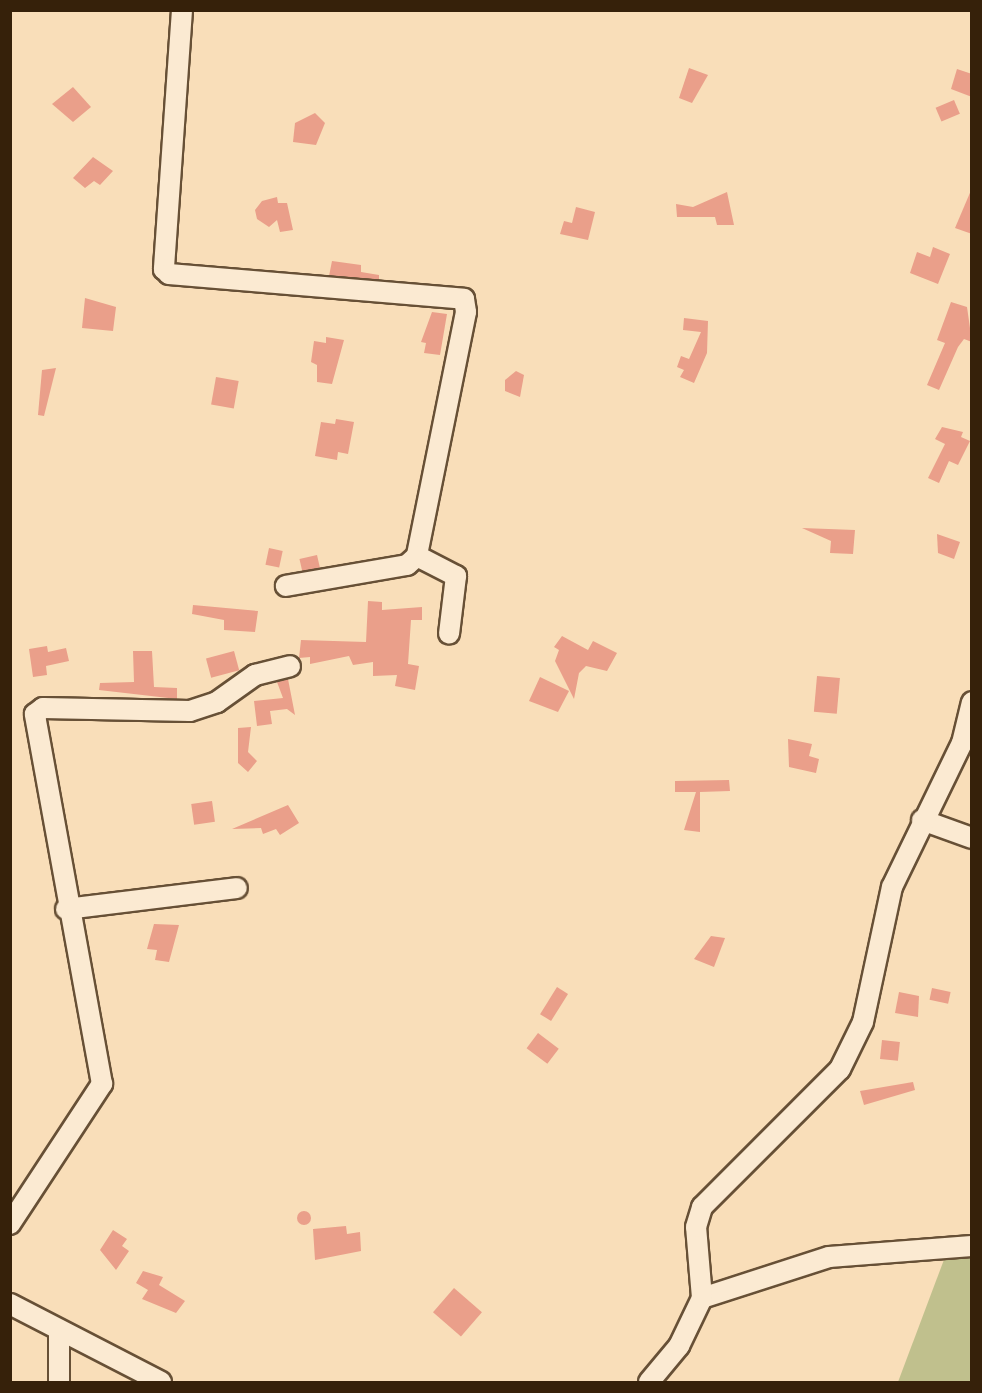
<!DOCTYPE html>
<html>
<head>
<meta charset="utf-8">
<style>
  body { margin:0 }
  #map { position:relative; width:982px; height:1393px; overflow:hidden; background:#f9deb9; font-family:Alegreya,serif }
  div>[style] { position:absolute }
  .green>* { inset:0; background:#c0c08d }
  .building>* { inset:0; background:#ea9f8a; transform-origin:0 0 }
  .round { border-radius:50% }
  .roads { filter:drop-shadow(2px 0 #675036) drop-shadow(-2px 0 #675036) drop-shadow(0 2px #675036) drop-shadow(0 -2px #675036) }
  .minor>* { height:20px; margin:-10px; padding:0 10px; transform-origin:10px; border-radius:10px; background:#fbead2 }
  span { translate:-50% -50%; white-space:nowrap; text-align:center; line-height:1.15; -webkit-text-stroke:4.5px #fbead2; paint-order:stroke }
  .frame { position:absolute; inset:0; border:12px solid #36210a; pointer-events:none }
</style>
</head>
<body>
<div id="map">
  <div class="green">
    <div style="clip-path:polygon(971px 1245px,971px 1382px,898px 1382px,948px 1249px)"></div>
  </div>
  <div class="building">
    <div style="clip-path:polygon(689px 68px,708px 75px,692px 103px,679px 98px)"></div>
    <div style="clip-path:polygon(957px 69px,972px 74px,972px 97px,951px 89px)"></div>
    <div style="clip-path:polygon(73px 87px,91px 107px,73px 122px,52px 104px)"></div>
    <div style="left:954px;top:100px;width:15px;height:20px;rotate:67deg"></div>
    <div style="clip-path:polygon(315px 113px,325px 123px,316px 145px,293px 142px,295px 123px)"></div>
    <div style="clip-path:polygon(93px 157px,113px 171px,100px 185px,94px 181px,85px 188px,73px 178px)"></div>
    <div style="clip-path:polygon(972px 188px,972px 234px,955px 228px)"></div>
    <div style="clip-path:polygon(727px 192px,734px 225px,717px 225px,715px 217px,677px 217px,676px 204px,693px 207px)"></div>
    <div style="clip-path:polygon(277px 197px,278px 203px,287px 203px,293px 230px,280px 232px,277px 220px,269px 227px,257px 219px,255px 210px,262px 201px)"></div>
    <div style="clip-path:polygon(576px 207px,595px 212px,588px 240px,560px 234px,564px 221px,572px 223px)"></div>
    <div style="clip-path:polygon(933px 247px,950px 254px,938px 284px,910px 273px,917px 252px,930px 257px)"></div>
    <div style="clip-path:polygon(332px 261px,361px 265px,361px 272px,379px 275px,379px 280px,329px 276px)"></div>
    <div style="clip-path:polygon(85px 298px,116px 307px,113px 331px,82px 328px)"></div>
    <div style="clip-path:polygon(951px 302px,967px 307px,972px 342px,964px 339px,958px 347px,939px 390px,927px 385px,945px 343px,937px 340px)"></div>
    <div style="clip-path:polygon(432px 312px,447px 314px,440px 355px,424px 353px,426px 343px,421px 342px)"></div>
    <div style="clip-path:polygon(684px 318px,708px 321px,707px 353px,694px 383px,680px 377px,684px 370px,677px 367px,681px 356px,689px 359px,701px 332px,683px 330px)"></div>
    <div style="clip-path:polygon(326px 337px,344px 340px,332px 384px,317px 382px,317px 365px,311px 362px,314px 341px,326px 343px)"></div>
    <div style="clip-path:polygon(56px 368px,44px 416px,38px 415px,42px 370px)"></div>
    <div style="clip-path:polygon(516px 371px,524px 375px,520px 397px,505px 391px,505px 380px)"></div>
    <div style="left:216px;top:377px;width:23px;height:28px;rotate:10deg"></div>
    <div style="clip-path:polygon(336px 419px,354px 422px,348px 454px,338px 452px,337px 460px,315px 456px,321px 422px,335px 424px)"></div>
    <div style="clip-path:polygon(942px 427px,963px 432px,961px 437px,970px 441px,958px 465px,949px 461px,939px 483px,928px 478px,945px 444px,935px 439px)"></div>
    <div style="clip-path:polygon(802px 528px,855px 530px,853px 554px,830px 553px,831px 541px)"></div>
    <div style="clip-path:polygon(937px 534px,960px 542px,954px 559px,938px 553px)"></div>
    <div style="left:269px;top:548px;width:14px;height:17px;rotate:12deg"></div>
    <div style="left:317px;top:555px;width:13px;height:18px;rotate:77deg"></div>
    <div style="clip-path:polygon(368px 601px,382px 602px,382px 610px,422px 607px,422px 620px,411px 620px,408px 664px,419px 666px,415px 690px,395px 686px,397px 675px,373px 676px,373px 662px,353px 665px,349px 656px,310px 664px,310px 657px,299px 658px,301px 640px,366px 642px)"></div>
    <div style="clip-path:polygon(193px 605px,258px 611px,255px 632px,224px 630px,224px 620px,192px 614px)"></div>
    <div style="clip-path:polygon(562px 636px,588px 650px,593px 641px,617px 653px,607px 671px,586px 666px,579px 673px,574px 699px,555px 661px,559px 650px,554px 647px)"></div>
    <div style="clip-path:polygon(47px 646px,48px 652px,66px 648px,69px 661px,46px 666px,47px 675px,33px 677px,29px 649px)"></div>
    <div style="clip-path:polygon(133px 651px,152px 651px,154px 687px,177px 688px,177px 699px,99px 690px,100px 683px,134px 682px)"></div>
    <div style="left:234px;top:651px;width:20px;height:29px;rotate:75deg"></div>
    <div style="left:817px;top:676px;width:23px;height:36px;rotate:5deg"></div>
    <div style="clip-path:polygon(540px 677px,569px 691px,558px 712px,529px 701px)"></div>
    <div style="clip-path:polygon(288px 679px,295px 715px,287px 709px,270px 711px,272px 724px,257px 726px,254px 701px,283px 698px,277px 682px)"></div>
    <div style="clip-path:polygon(251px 727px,248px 752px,257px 761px,248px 772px,238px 763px,238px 728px)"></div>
    <div style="clip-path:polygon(788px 739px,812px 744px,809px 756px,819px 759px,816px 773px,789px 767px)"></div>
    <div style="clip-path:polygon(729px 780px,730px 791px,700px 792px,700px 832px,684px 830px,696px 792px,675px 792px,675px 781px)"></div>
    <div style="left:212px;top:801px;width:21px;height:21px;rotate:82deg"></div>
    <div style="clip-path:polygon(288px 805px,299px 823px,280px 835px,276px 829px,263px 834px,261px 828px,232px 829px)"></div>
    <div style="clip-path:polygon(154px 924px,179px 925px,169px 962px,155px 960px,157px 950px,147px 949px)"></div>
    <div style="clip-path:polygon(711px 936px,725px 938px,714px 967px,694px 959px)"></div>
    <div style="left:557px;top:987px;width:13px;height:32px;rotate:32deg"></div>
    <div style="left:932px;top:988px;width:19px;height:12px;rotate:12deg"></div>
    <div style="clip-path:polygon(899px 992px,919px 996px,918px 1017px,895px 1013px)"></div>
    <div style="left:538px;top:1033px;width:26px;height:19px;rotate:37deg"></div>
    <div style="left:882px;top:1040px;width:18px;height:19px;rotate:6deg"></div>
    <div style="clip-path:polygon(913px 1082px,915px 1090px,864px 1105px,860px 1091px)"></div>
    <div class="round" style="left:297px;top:1211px;width:14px;height:14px"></div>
    <div style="clip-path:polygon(346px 1226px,347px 1234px,360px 1232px,361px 1251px,315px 1260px,313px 1229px)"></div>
    <div style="clip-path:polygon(113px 1230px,127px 1239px,122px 1246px,129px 1251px,116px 1270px,100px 1250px)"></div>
    <div style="clip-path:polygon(143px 1271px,163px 1277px,159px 1285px,185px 1301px,176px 1313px,142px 1299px,148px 1290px,136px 1283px)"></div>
    <div style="left:454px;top:1288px;width:37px;height:32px;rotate:41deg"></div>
  </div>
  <div class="roads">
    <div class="minor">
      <div style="left:182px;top:10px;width:260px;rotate:94deg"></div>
      <div style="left:164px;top:269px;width:7px;rotate:45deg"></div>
      <div style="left:169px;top:274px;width:296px;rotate:4.8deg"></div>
      <div style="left:464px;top:299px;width:13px;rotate:81deg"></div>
      <div style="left:466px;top:312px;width:249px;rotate:101.4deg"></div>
      <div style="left:417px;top:556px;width:13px;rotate:138deg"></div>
      <div style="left:407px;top:565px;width:123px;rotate:170.2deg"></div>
      <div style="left:417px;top:556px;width:44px;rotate:27.1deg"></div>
      <div style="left:456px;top:576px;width:58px;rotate:96.9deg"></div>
      <div style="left:922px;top:820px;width:53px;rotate:19.8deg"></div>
      <div style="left:66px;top:909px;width:172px;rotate:-7deg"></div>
      <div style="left:10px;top:1224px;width:168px;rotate:-56.7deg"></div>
      <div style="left:102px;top:1084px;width:376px;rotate:-100.3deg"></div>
      <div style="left:35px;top:714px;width:10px;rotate:-37deg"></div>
      <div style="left:43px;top:708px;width:147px;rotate:1.2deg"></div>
      <div style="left:190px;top:711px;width:28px;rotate:-18deg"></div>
      <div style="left:217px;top:702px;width:47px;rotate:-35.4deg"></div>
      <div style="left:255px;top:675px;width:36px;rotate:-14deg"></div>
      <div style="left:702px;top:1298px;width:133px;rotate:-17.9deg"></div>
      <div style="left:829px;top:1257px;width:143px;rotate:-4.4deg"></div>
      <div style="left:10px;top:1304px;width:170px;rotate:27.3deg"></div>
      <div style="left:59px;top:1330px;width:52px;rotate:90deg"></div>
      <div style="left:649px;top:1382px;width:47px;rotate:-50.2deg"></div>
      <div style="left:679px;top:1346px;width:53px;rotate:-64.4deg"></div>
      <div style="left:702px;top:1298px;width:71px;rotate:-94.8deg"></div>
      <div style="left:696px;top:1227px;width:21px;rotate:-73deg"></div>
      <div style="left:702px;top:1207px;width:195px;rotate:-45deg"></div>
      <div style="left:840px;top:1069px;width:52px;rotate:-63.9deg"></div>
      <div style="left:863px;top:1022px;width:138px;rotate:-77.9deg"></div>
      <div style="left:892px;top:887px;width:160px;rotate:-64.1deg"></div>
      <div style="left:962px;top:743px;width:42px;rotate:-76.3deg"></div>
    </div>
  </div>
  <div class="frame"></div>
</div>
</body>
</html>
